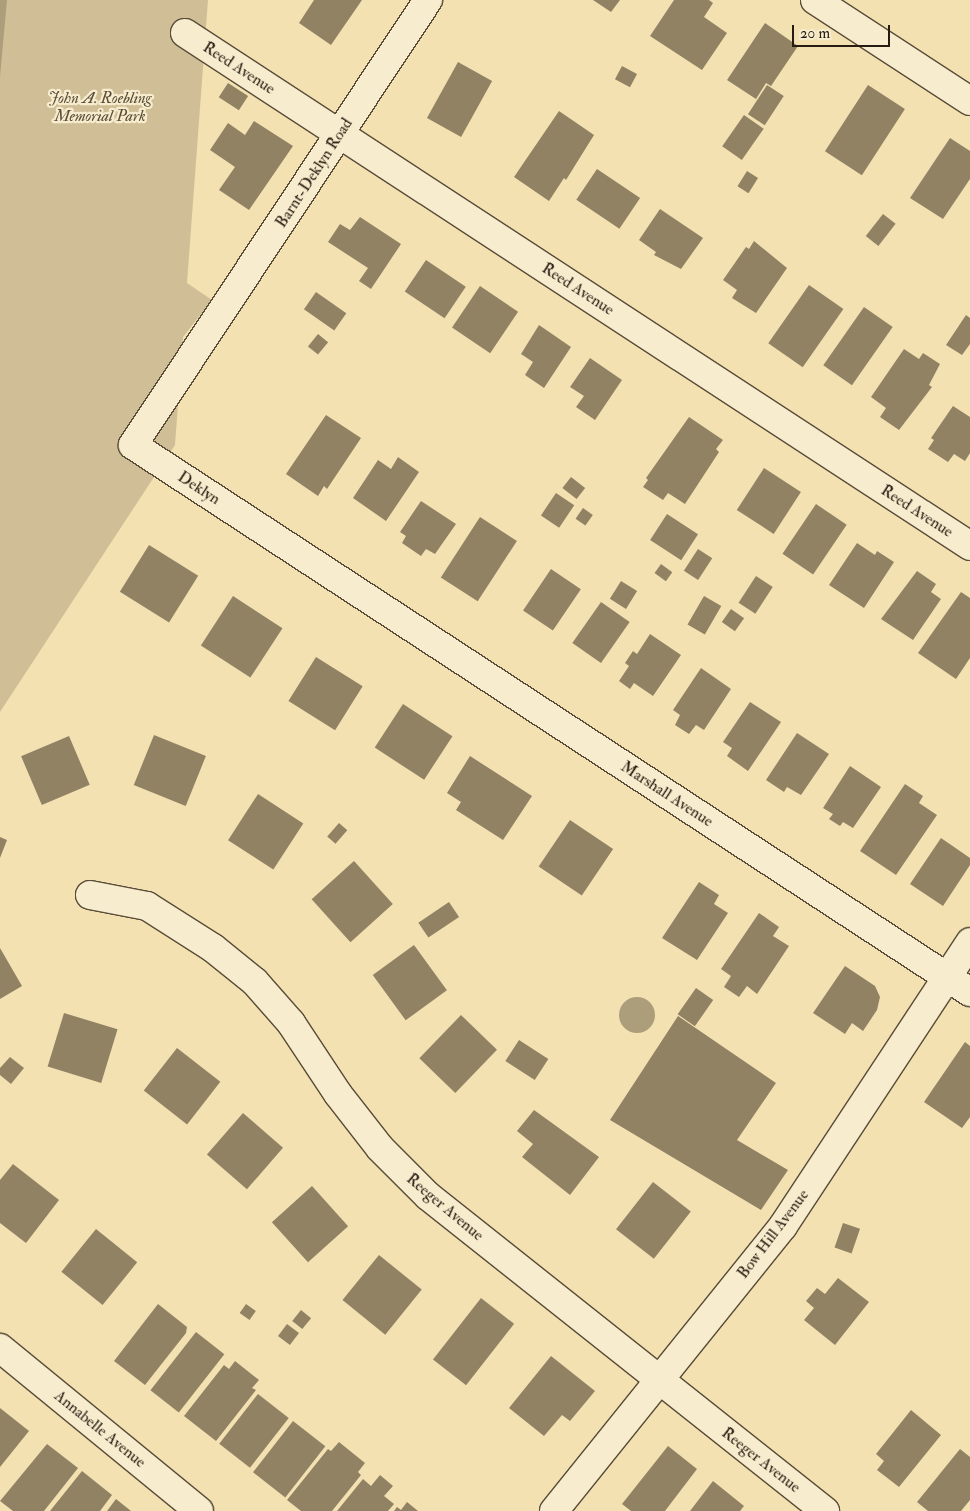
<!DOCTYPE html>
<html>
<head>
<meta charset="utf-8">
<style>
  body { margin:0 }
  #map { position:relative; width:970px; height:1511px; overflow:hidden; background:#f3e1b2; font-family:"IM FELL Double Pica",serif }
  div>[style] { position:absolute }
  .green>* { inset:0; background:#d0bf96 }
  .water>* { inset:0; background:#ad9e7b }
  .round { border-radius:50% }
  .building>* { inset:0; background:#918264; transform-origin:0 0 }
  .roads { filter:drop-shadow(1px 0 #594c38) drop-shadow(-1px 0 #594c38) drop-shadow(0 1px #594c38) drop-shadow(0 -1px #594c38) }
  .minor>* { height:28px; margin:-14px; padding:0 14px; transform-origin:14px; border-radius:14px; background:#f7eccd }
  span { translate:-50% -50%; white-space:nowrap; text-align:center; line-height:1.15; -webkit-text-stroke:4.5px #f7eccd; paint-order:stroke }
  .street-label { font-size:16px; color:#261b10 }
  .park-label { font-size:16px; color:#594c38; font-style:italic }
  .scale { position:absolute; left:792px; top:25px; width:98px; height:22px; box-sizing:border-box; border:2px solid #261b10; border-top:0; padding-left:6px; font-size:15px; line-height:18px; white-space:nowrap; color:#261b10; -webkit-text-stroke:4px #f7eccd; paint-order:stroke }
</style>
</head>
<body>
<div id="map">
  <div class="green">
    <div style="clip-path:polygon(0 0,208px 0,187px 283px,212px 300px,183px 337px,175px 445px,0 712px)"></div>
  </div>
  <div class="water">
    <div style="clip-path:polygon(0 0,7px 0,0 77px)"></div>
    <div class="round" style="left:619px;top:997px;width:36px;height:36px"></div>
  </div>
  <div class="building">
    <div style="clip-path:polygon(314px 0,362px 0,331px 45px,299px 23px)"></div>
    <div style="clip-path:polygon(593px 0,620px 0,611px 12px)"></div>
    <div style="clip-path:polygon(674px 0,709px 0,713px 3px,704px 17px,727px 33px,702px 70px,650px 36px)"></div>
    <div style="clip-path:polygon(765px 23px,798px 46px,771px 86px,766px 83px,756px 99px,727px 80px)"></div>
    <div style="left:458px;top:62px;width:39px;height:64px;rotate:29deg"></div>
    <div style="left:622px;top:66px;width:17px;height:15px;rotate:28deg"></div>
    <div style="left:228px;top:83px;width:24px;height:17px;rotate:33deg"></div>
    <div style="left:767px;top:85px;width:20px;height:35px;rotate:33deg"></div>
    <div style="left:868px;top:85px;width:44px;height:79px;rotate:33deg"></div>
    <div style="clip-path:polygon(559px 111px,594px 135px,566px 180px,564px 178px,549px 201px,514px 177px)"></div>
    <div style="left:744px;top:115px;width:24px;height:38px;rotate:35deg"></div>
    <div style="clip-path:polygon(254px 121px,293px 146px,249px 210px,219px 190px,235px 167px,210px 150px,228px 123px,245px 135px)"></div>
    <div style="clip-path:polygon(950px 138px,970px 151px,970px 179px,943px 219px,910px 198px)"></div>
    <div style="left:597px;top:169px;width:52px;height:37px;rotate:34deg"></div>
    <div style="left:747px;top:171px;width:13px;height:18px;rotate:32deg"></div>
    <div style="clip-path:polygon(660px 209px,703px 238px,681px 269px,654px 255px,656px 252px,639px 240px)"></div>
    <div style="left:883px;top:214px;width:16px;height:28px;rotate:38deg"></div>
    <div style="clip-path:polygon(360px 217px,401px 244px,371px 289px,359px 281px,368px 268px,328px 242px,340px 224px,350px 230px)"></div>
    <div style="clip-path:polygon(754px 241px,787px 268px,756px 313px,732px 298px,737px 290px,723px 280px,746px 247px,749px 249px)"></div>
    <div style="left:426px;top:260px;width:48px;height:38px;rotate:34deg"></div>
    <div style="left:809px;top:285px;width:42px;height:71px;rotate:35deg"></div>
    <div style="left:480px;top:286px;width:46px;height:50px;rotate:34deg"></div>
    <div style="left:316px;top:292px;width:37px;height:21px;rotate:35deg"></div>
    <div style="left:864px;top:307px;width:35px;height:71px;rotate:35deg"></div>
    <div style="clip-path:polygon(966px 315px,970px 318px,970px 344px,962px 355px,946px 345px)"></div>
    <div style="clip-path:polygon(539px 325px,571px 347px,544px 388px,525px 375px,533px 362px,521px 354px)"></div>
    <div style="left:318px;top:334px;width:13px;height:16px;rotate:39deg"></div>
    <div style="clip-path:polygon(904px 349px,919px 359px,923px 353px,940px 364px,929px 385px,932px 387px,899px 430px,880px 417px,886px 408px,871px 397px)"></div>
    <div style="clip-path:polygon(590px 358px,622px 380px,595px 420px,576px 407px,584px 396px,570px 387px)"></div>
    <div style="clip-path:polygon(953px 406px,970px 417px,970px 453px,965px 461px,954px 454px,948px 462px,928px 449px,934px 440px,931px 438px)"></div>
    <div style="clip-path:polygon(326px 415px,361px 438px,327px 489px,324px 486px,318px 496px,286px 474px)"></div>
    <div style="clip-path:polygon(689px 417px,723px 440px,716px 449px,719px 452px,685px 504px,668px 493px,663px 500px,643px 487px,648px 480px,646px 478px)"></div>
    <div style="clip-path:polygon(398px 457px,419px 472px,386px 521px,353px 498px,378px 460px,391px 469px)"></div>
    <div style="left:764px;top:468px;width:44px;height:50px;rotate:33deg"></div>
    <div style="left:571px;top:477px;width:18px;height:14px;rotate:38deg"></div>
    <div style="left:556px;top:493px;width:22px;height:27px;rotate:34deg"></div>
    <div style="clip-path:polygon(421px 501px,456px 524px,435px 554px,426px 549px,421px 556px,402px 543px,406px 536px,400px 532px)"></div>
    <div style="left:816px;top:504px;width:37px;height:60px;rotate:34deg"></div>
    <div style="left:583px;top:508px;width:12px;height:13px;rotate:35deg"></div>
    <div style="left:667px;top:514px;width:37px;height:31px;rotate:33deg"></div>
    <div style="left:480px;top:517px;width:44px;height:72px;rotate:33deg"></div>
    <div style="clip-path:polygon(857px 543px,875px 555px,877px 551px,894px 562px,864px 608px,829px 585px)"></div>
    <div style="left:149px;top:545px;width:58px;height:55px;rotate:32deg"></div>
    <div style="left:698px;top:549px;width:17px;height:26px;rotate:33deg"></div>
    <div style="left:661px;top:564px;width:14px;height:11px;rotate:36deg"></div>
    <div style="left:551px;top:569px;width:36px;height:50px;rotate:34deg"></div>
    <div style="clip-path:polygon(917px 571px,936px 584px,931px 592px,941px 599px,913px 640px,881px 619px)"></div>
    <div style="left:756px;top:576px;width:20px;height:32px;rotate:33deg"></div>
    <div style="left:621px;top:581px;width:19px;height:21px;rotate:32deg"></div>
    <div style="clip-path:polygon(961px 592px,970px 598px,970px 658px,956px 679px,918px 653px)"></div>
    <div style="left:233px;top:596px;width:59px;height:59px;rotate:33deg"></div>
    <div style="left:704px;top:596px;width:20px;height:33px;rotate:30deg"></div>
    <div style="left:601px;top:602px;width:35px;height:50px;rotate:35deg"></div>
    <div style="left:731px;top:609px;width:16px;height:16px;rotate:35deg"></div>
    <div style="clip-path:polygon(650px 634px,681px 655px,653px 696px,634px 683px,630px 689px,619px 681px,629px 666px,625px 663px,633px 651px,637px 654px)"></div>
    <div style="left:316px;top:657px;width:55px;height:52px;rotate:32deg"></div>
    <div style="clip-path:polygon(701px 668px,731px 689px,704px 730px,696px 725px,689px 734px,675px 725px,680px 715px,673px 710px)"></div>
    <div style="clip-path:polygon(750px 702px,781px 722px,748px 771px,727px 756px,732px 748px,723px 742px)"></div>
    <div style="left:403px;top:704px;width:59px;height:52px;rotate:33deg"></div>
    <div style="clip-path:polygon(797px 733px,829px 754px,801px 795px,787px 787px,784px 792px,766px 780px)"></div>
    <div style="left:154px;top:735px;width:56px;height:54px;rotate:22deg"></div>
    <div style="left:69px;top:736px;width:53px;height:52px;rotate:67deg"></div>
    <div style="clip-path:polygon(470px 756px,532px 796px,503px 840px,456px 810px,461px 802px,447px 793px)"></div>
    <div style="clip-path:polygon(850px 766px,881px 787px,853px 828px,843px 822px,840px 826px,829px 819px,833px 814px,823px 808px)"></div>
    <div style="clip-path:polygon(905px 784px,923px 796px,919px 803px,937px 815px,896px 875px,860px 851px)"></div>
    <div style="left:258px;top:794px;width:54px;height:55px;rotate:33deg"></div>
    <div style="left:570px;top:820px;width:52px;height:56px;rotate:34deg"></div>
    <div style="left:339px;top:823px;width:11px;height:18px;rotate:41deg"></div>
    <div style="clip-path:polygon(0 837px,7px 840px,0 858px)"></div>
    <div style="clip-path:polygon(941px 838px,970px 858px,970px 865px,943px 906px,910px 884px)"></div>
    <div style="left:354px;top:861px;width:58px;height:57px;rotate:48deg"></div>
    <div style="clip-path:polygon(699px 882px,719px 895px,714px 904px,728px 913px,697px 960px,662px 938px)"></div>
    <div style="left:449px;top:902px;width:18px;height:37px;rotate:56deg"></div>
    <div style="clip-path:polygon(759px 913px,779px 927px,773px 936px,789px 946px,757px 994px,747px 986px,739px 997px,724px 987px,731px 976px,721px 969px)"></div>
    <div style="left:414px;top:945px;width:56px;height:51px;rotate:54deg"></div>
    <div style="clip-path:polygon(0 948px,22px 986px,0 999px)"></div>
    <div style="clip-path:polygon(845px 966px,875px 986px,880px 997px,877px 1010px,863px 1031px,852px 1023px,845px 1034px,813px 1013px)"></div>
    <div style="left:696px;top:988px;width:21px;height:32px;rotate:35deg"></div>
    <div style="left:64px;top:1013px;width:56px;height:56px;rotate:17deg"></div>
    <div style="left:461px;top:1015px;width:50px;height:60px;rotate:44deg"></div>
    <div style="clip-path:polygon(678px 1016px,776px 1083px,737px 1140px,788px 1170px,761px 1210px,610px 1120px)"></div>
    <div style="left:519px;top:1040px;width:35px;height:25px;rotate:33deg"></div>
    <div style="clip-path:polygon(965px 1042px,970px 1046px,970px 1117px,962px 1128px,924px 1102px)"></div>
    <div style="left:177px;top:1048px;width:55px;height:54px;rotate:38deg"></div>
    <div style="clip-path:polygon(10px 1057px,24px 1068px,11px 1084px,0 1075px,0 1068px)"></div>
    <div style="clip-path:polygon(534px 1110px,599px 1157px,570px 1195px,522px 1157px,533px 1144px,517px 1131px)"></div>
    <div style="left:243px;top:1113px;width:53px;height:55px;rotate:41deg"></div>
    <div style="clip-path:polygon(13px 1164px,59px 1200px,26px 1243px,0 1223px,0 1180px)"></div>
    <div style="left:653px;top:1182px;width:48px;height:60px;rotate:38deg"></div>
    <div style="left:312px;top:1186px;width:54px;height:54px;rotate:48deg"></div>
    <div style="left:843px;top:1223px;width:18px;height:26px;rotate:19deg"></div>
    <div style="left:96px;top:1229px;width:53px;height:55px;rotate:39deg"></div>
    <div style="left:379px;top:1255px;width:55px;height:58px;rotate:39deg"></div>
    <div style="clip-path:polygon(838px 1278px,869px 1302px,835px 1345px,804px 1320px,814px 1308px,806px 1301px,817px 1288px,825px 1294px)"></div>
    <div style="left:481px;top:1298px;width:42px;height:78px;rotate:38deg"></div>
    <div style="clip-path:polygon(158px 1304px,187px 1327px,186px 1333px,145px 1385px,114px 1361px)"></div>
    <div style="left:246px;top:1304px;width:12px;height:11px;rotate:35deg"></div>
    <div style="left:301px;top:1310px;width:13px;height:14px;rotate:39deg"></div>
    <div style="left:287px;top:1324px;width:15px;height:15px;rotate:37deg"></div>
    <div style="left:196px;top:1332px;width:36px;height:74px;rotate:38deg"></div>
    <div style="clip-path:polygon(551px 1356px,595px 1391px,570px 1421px,562px 1415px,544px 1436px,509px 1408px)"></div>
    <div style="clip-path:polygon(235px 1361px,259px 1380px,252px 1388px,256px 1390px,216px 1441px,184px 1416px,224px 1365px,229px 1369px)"></div>
    <div style="left:258px;top:1394px;width:39px;height:63px;rotate:38deg"></div>
    <div style="clip-path:polygon(0 1408px,29px 1431px,0 1467px)"></div>
    <div style="clip-path:polygon(911px 1410px,941px 1435px,899px 1487px,877px 1470px,884px 1461px,876px 1454px)"></div>
    <div style="left:293px;top:1421px;width:41px;height:65px;rotate:38deg"></div>
    <div style="clip-path:polygon(339px 1442px,365px 1463px,358px 1472px,361px 1475px,332px 1511px,301px 1511px,287px 1500px,328px 1449px,331px 1451px)"></div>
    <div style="clip-path:polygon(47px 1444px,78px 1468px,44px 1511px,13px 1511px,0 1501px)"></div>
    <div style="clip-path:polygon(668px 1446px,697px 1469px,665px 1511px,631px 1511px,622px 1504px)"></div>
    <div style="clip-path:polygon(960px 1449px,970px 1457px,970px 1500px,961px 1511px,928px 1511px,917px 1502px)"></div>
    <div style="clip-path:polygon(82px 1471px,112px 1495px,100px 1511px,50px 1511px)"></div>
    <div style="clip-path:polygon(380px 1475px,393px 1486px,384px 1496px,394px 1504px,388px 1511px,337px 1511px,363px 1479px,371px 1486px)"></div>
    <div style="clip-path:polygon(713px 1481px,744px 1506px,740px 1511px,690px 1511px)"></div>
    <div style="clip-path:polygon(116px 1499px,131px 1511px,107px 1511px)"></div>
    <div style="clip-path:polygon(407px 1502px,418px 1511px,394px 1511px,397px 1507px,401px 1510px)"></div>
  </div>
  <div class="roads">
    <div class="minor">
      <div style="left:428px;top:0;width:534px;rotate:123.54deg"></div>
      <div style="left:133px;top:445px;width:1000px;rotate:33.17deg"></div>
      <div style="left:815px;top:0;width:185px;rotate:33.1deg"></div>
      <div style="left:185px;top:33px;width:938px;rotate:33.16deg"></div>
      <div style="left:90px;top:895px;width:58px;rotate:10.9deg"></div>
      <div style="left:147px;top:906px;width:78px;rotate:32.5deg"></div>
      <div style="left:213px;top:948px;width:54px;rotate:39deg"></div>
      <div style="left:255px;top:982px;width:55px;rotate:48.7deg"></div>
      <div style="left:291px;top:1023px;width:85px;rotate:56.5deg"></div>
      <div style="left:338px;top:1094px;width:68px;rotate:52.1deg"></div>
      <div style="left:380px;top:1148px;width:68px;rotate:45deg"></div>
      <div style="left:428px;top:1196px;width:507px;rotate:38.43deg"></div>
      <div style="left:0;top:1348px;width:257px;rotate:39.3deg"></div>
      <div style="left:554px;top:1511px;width:366px;rotate:-51.2deg"></div>
      <div style="left:783px;top:1226px;width:340px;rotate:-56.6deg"></div>
    </div>
  </div>
  <div class="street-label">
    <span style="left:239px;top:68px;rotate:33deg">Reed Avenue</span>
    <span style="left:314px;top:173px;rotate:-57deg">Barnt-Deklyn Road</span>
    <span style="left:578px;top:289px;rotate:33deg">Reed Avenue</span>
    <span style="left:199px;top:488px;rotate:33deg">Deklyn</span>
    <span style="left:917px;top:511px;rotate:33deg">Reed Avenue</span>
    <span style="left:667px;top:794px;rotate:33deg">Marshall Avenue</span>
    <span style="left:445px;top:1207px;rotate:40deg">Reeger Avenue</span>
    <span style="left:773px;top:1234px;rotate:-53deg">Bow Hill Avenue</span>
    <span style="left:100px;top:1429px;rotate:39deg">Annabelle Avenue</span>
    <span style="left:761px;top:1460px;rotate:38deg">Reeger Avenue</span>
  </div>
  <div class="park-label">
    <span style="left:100px;top:107px">John A. Roebling<br>Memorial Park</span>
  </div>
  <div class="scale">20 m</div>
</div>
</body>
</html>
